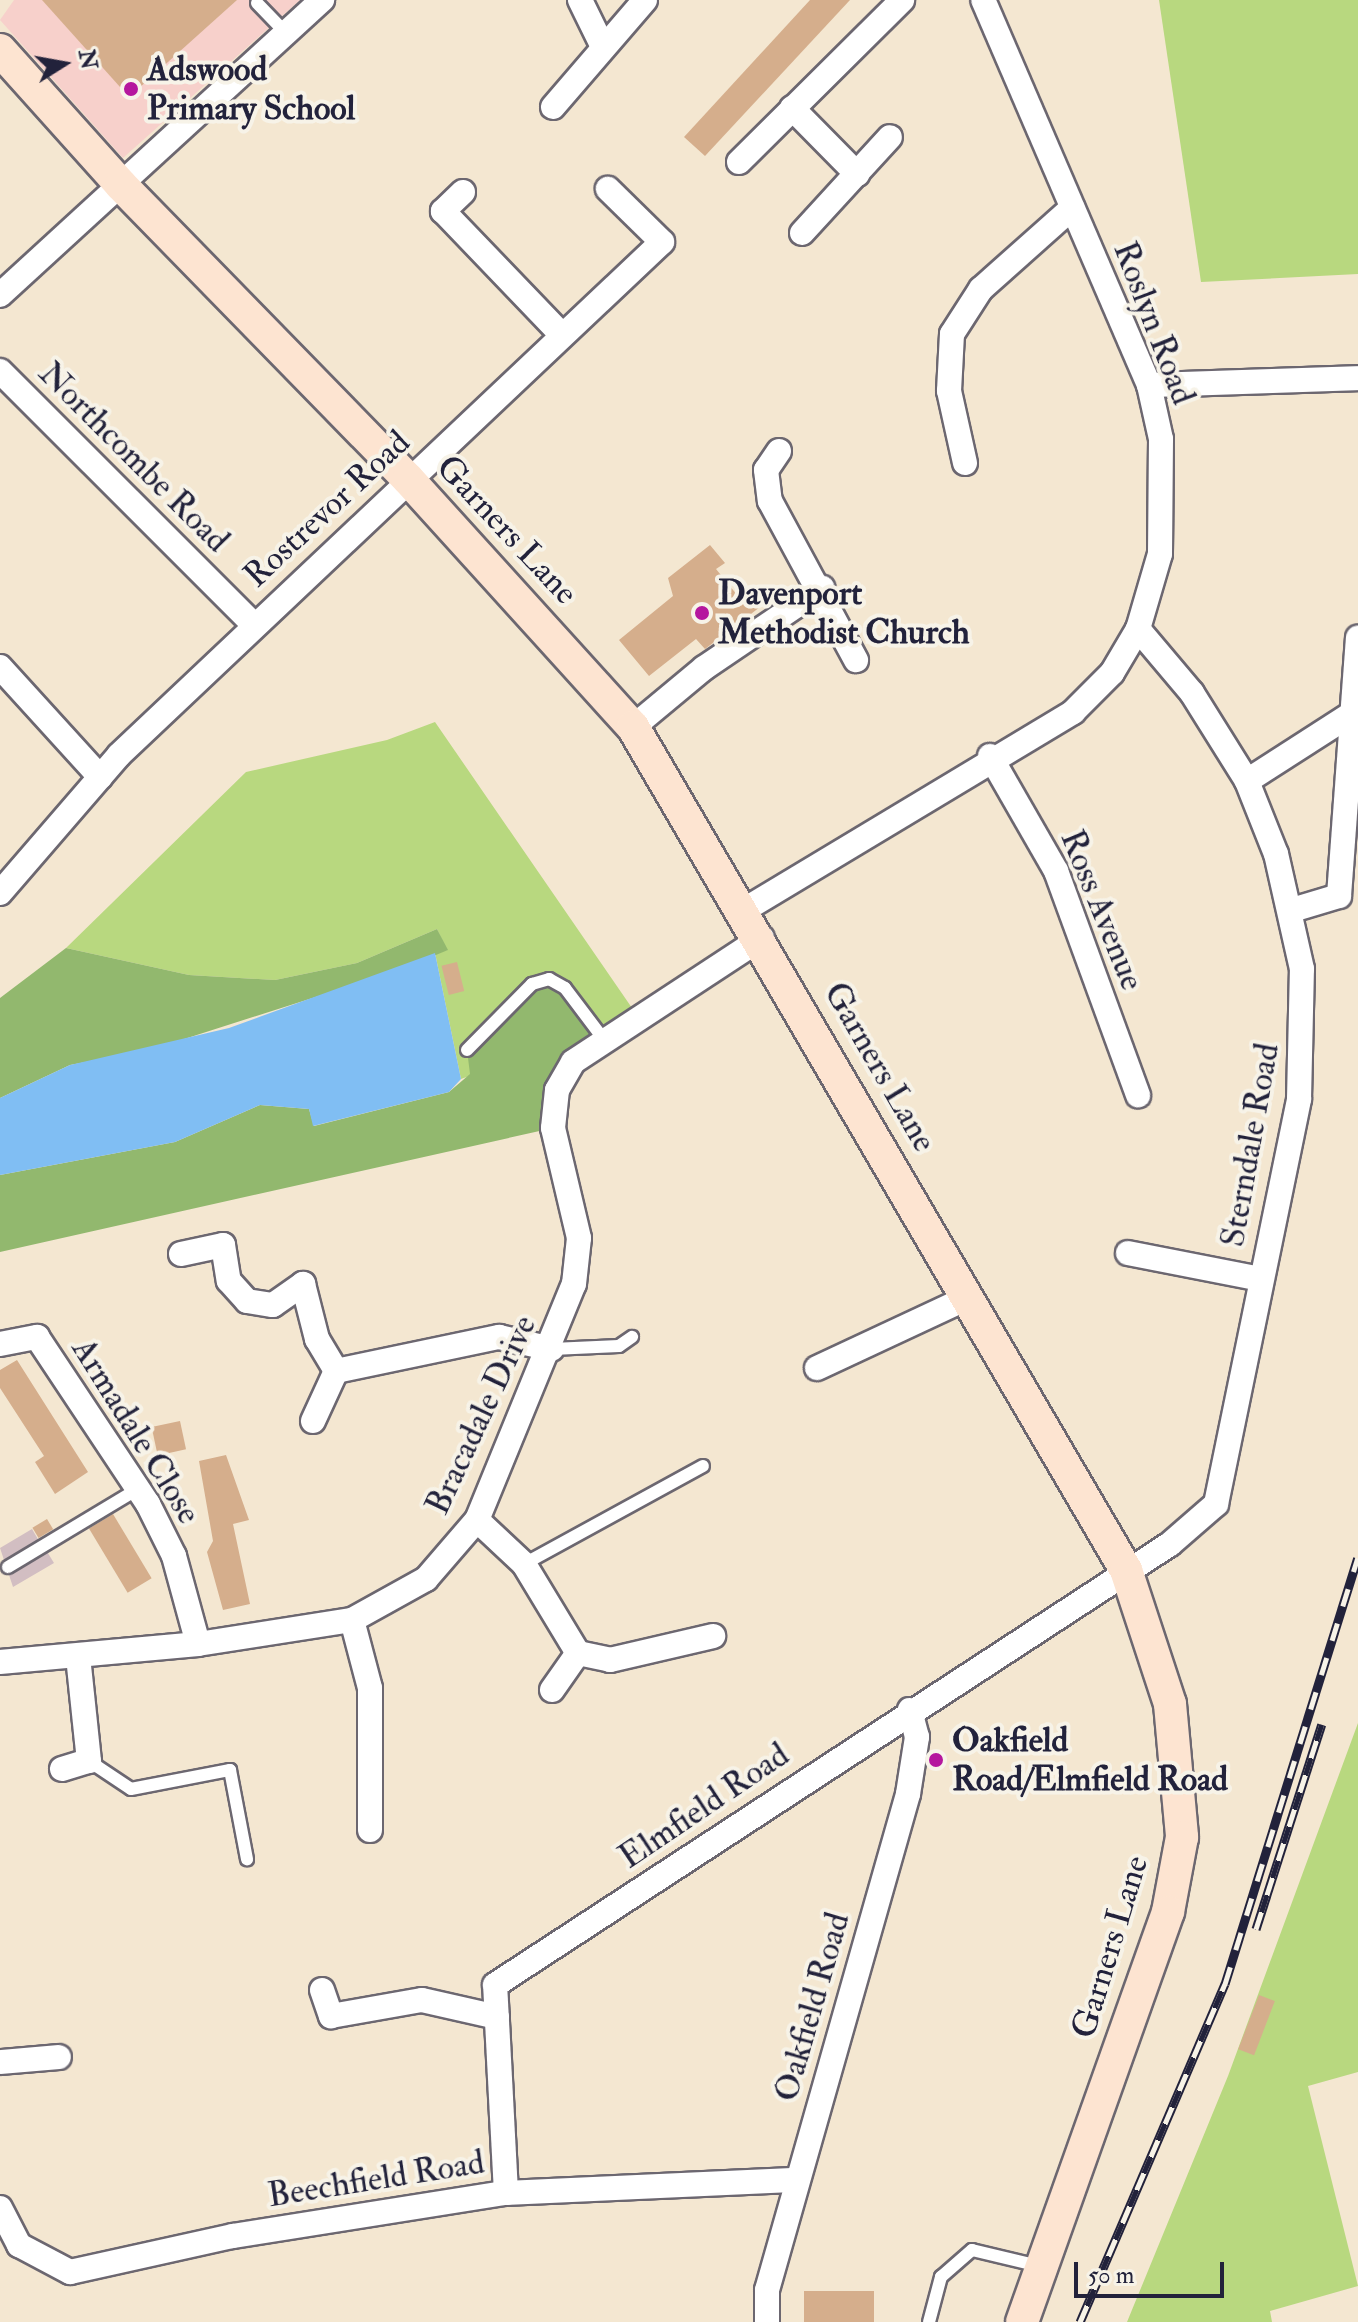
<!DOCTYPE html>
<html>
<head>
<meta charset="utf-8">
<style>
  body { margin:0 }
  #map { position:relative; width:1358px; height:2322px; overflow:hidden; background:#f4e7d1; font-family:"IM FELL Double Pica",serif }
  div>[style] { position:absolute }
  .built>* { inset:0; background:#f7d0cb }
  .industrial>* { inset:0; background:#d2bec2 }
  .green>* { inset:0; background:#b8d87f }
  .forest>* { inset:0; background:#92b86e }
  .water>* { inset:0; background:#80bef3 }
  .building>* { inset:0; background:#d5ae8c; transform-origin:0 0 }
  .roads { filter:drop-shadow(2px 0 #6c6770) drop-shadow(-2px 0 #6c6770) drop-shadow(0 2px #6c6770) drop-shadow(0 -2px #6c6770) }
  .lane>* { height:12px; margin:-6px; padding:0 6px; transform-origin:6px; border-radius:6px; background:#fff }
  .street>* { height:24px; margin:-12px; padding:0 12px; transform-origin:12px; border-radius:12px; background:#fff }
  .secondary>* { height:32px; margin:-16px; padding:0 16px; transform-origin:16px; border-radius:16px; background:#fde4d1 }
  .rail>* { height:9px; margin-top:-4.5px; transform-origin:0; background:repeating-linear-gradient(90deg,#f7f3e8 0 18px,#22223b 0 36px); box-sizing:border-box; border-block:2px solid #22223b }
  .dots>* { width:22px; height:22px; translate:-50% -50%; box-sizing:border-box; border:4px solid #f7f3e8; border-radius:50% }
  span { translate:-50% -50%; white-space:nowrap; text-align:center; line-height:1.15; -webkit-text-stroke:8px #f7f3e8; paint-order:stroke }
  .poi-label { font-size:34px; color:#22223b; font-weight:700 }
  .left { translate:0 -50%; text-align:left }
  .street-label { font-size:34px; color:#22223b }
  .north { position:absolute; left:24px; top:24px; width:80px; height:80px; -webkit-text-stroke:6px #f7f3e8; paint-order:stroke; rotate:79deg; font-size:22px; font-weight:700; line-height:32px; text-align:center; color:#22223b }
  .north::after { content:''; display:block; margin:auto; width:28px; height:36px; background:#22223b; clip-path:polygon(50% 0,100% 100%,50% 72%,0 100%) }
  .scale { position:absolute; left:1074px; top:2262px; width:150px; height:36px; box-sizing:border-box; border:4px solid #22223b; border-top:0; padding-left:10px; font-size:24px; line-height:28px; white-space:nowrap; color:#22223b; -webkit-text-stroke:6px #f7f3e8; paint-order:stroke }
</style>
</head>
<body>
<div id="map">
  <div class="built">
    <div style="clip-path:polygon(14px 0,300px 0,123px 158px,0 20px)"></div>
  </div>
  <div class="industrial">
    <div style="clip-path:polygon(32px 1529px,39px 1541px,55px 1532px,46px 1550px,54px 1563px,13px 1587px,0 1548px)"></div>
  </div>
  <div class="green">
    <div style="clip-path:polygon(1159px 0,1358px 0,1358px 274px,1201px 282px)"></div>
    <div style="clip-path:polygon(435px 722px,632px 1008px,597px 1031px,461px 1079px,435px 953px,447px 950px,437px 929px,357px 963px,275px 980px,189px 975px,66px 948px,246px 772px,387px 740px)"></div>
    <div style="clip-path:polygon(1358px 1723px,1358px 2072px,1308px 2086px,1358px 2286px,1270px 2311px,1272px 2322px,1127px 2322px,1228px 2076px)"></div>
  </div>
  <div class="forest">
    <div style="clip-path:polygon(437px 929px,448px 950px,397px 971px,150px 1050px,70px 1065px,0 1098px,0 998px,66px 948px,189px 975px,275px 980px,357px 963px)"></div>
    <div style="clip-path:polygon(549px 979px,597px 1031px,573px 1062px,553px 1128px,0 1252px,0 1175px,175px 1142px,260px 1105px,309px 1109px,314px 1126px,449px 1092px,470px 1074px,467px 1050px,538px 980px)"></div>
  </div>
  <div class="water">
    <div style="clip-path:polygon(435px 953px,461px 1079px,449px 1092px,313px 1126px,309px 1109px,260px 1105px,175px 1142px,0 1175px,0 1098px,70px 1065px,229px 1028px)"></div>
  </div>
  <div class="building">
    <div style="clip-path:polygon(42px 0,237px 0,129px 97px)"></div>
    <div style="clip-path:polygon(810px 0,850px 0,705px 156px,684px 137px)"></div>
    <div style="clip-path:polygon(710px 545px,725px 563px,716px 569px,742px 601px,750px 594px,760px 607px,705px 649px,696px 639px,649px 676px,619px 640px,673px 596px,668px 578px)"></div>
    <div style="left:457px;top:962px;width:30px;height:16px;rotate:76deg"></div>
    <div style="clip-path:polygon(17px 1360px,88px 1472px,55px 1494px,35px 1462px,44px 1456px,0 1388px,0 1370px)"></div>
    <div style="left:180px;top:1421px;width:29px;height:29px;rotate:78deg"></div>
    <div style="clip-path:polygon(226px 1455px,249px 1520px,233px 1524px,250px 1604px,223px 1610px,207px 1552px,213px 1541px,199px 1461px)"></div>
    <div style="left:113px;top:1514px;width:75px;height:28px;rotate:59deg"></div>
    <div style="left:47px;top:1519px;width:12px;height:17px;rotate:59deg"></div>
    <div style="left:1259px;top:1995px;width:17px;height:58px;rotate:21deg"></div>
    <div style="left:804px;top:2291px;width:70px;height:31px"></div>
  </div>
  <div class="roads">
    <div class="lane">
      <div style="left:257px;top:3px;width:42px;rotate:46deg"></div>
      <div style="left:467px;top:1050px;width:93px;rotate:-45.4deg"></div>
      <div style="left:532px;top:984px;width:18px;rotate:-16deg"></div>
      <div style="left:549px;top:979px;width:18px;rotate:29deg"></div>
      <div style="left:565px;top:988px;width:66px;rotate:53deg"></div>
      <div style="left:552px;top:1349px;width:67px;rotate:-2.6deg"></div>
      <div style="left:619px;top:1346px;width:16px;rotate:-35deg"></div>
      <div style="left:524px;top:1564px;width:204px;rotate:-28.7deg"></div>
      <div style="left:8px;top:1567px;width:152px;rotate:-31deg"></div>
      <div style="left:89px;top:1761px;width:50px;rotate:33.7deg"></div>
      <div style="left:131px;top:1789px;width:101px;rotate:-10.9deg"></div>
      <div style="left:230px;top:1770px;width:91px;rotate:79.2deg"></div>
      <div style="left:929px;top:2322px;width:47px;rotate:-75.1deg"></div>
      <div style="left:941px;top:2277px;width:41px;rotate:-41.1deg"></div>
      <div style="left:972px;top:2250px;width:69px;rotate:13.4deg"></div>
    </div>
    <div class="street">
      <div style="left:580px;top:0;width:52px;rotate:63.9deg"></div>
      <div style="left:553px;top:107px;width:141px;rotate:-49.3deg"></div>
      <div style="left:792px;top:108px;width:93px;rotate:45.4deg"></div>
      <div style="left:739px;top:162px;width:230px;rotate:-44.8deg"></div>
      <div style="left:463px;top:192px;width:28px;rotate:136deg"></div>
      <div style="left:443px;top:211px;width:172px;rotate:46.2deg"></div>
      <div style="left:802px;top:233px;width:130px;rotate:-47.5deg"></div>
      <div style="left:0;top:295px;width:437px;rotate:-42.5deg"></div>
      <div style="left:0;top:371px;width:359px;rotate:45deg"></div>
      <div style="left:1149px;top:385px;width:209px;rotate:-1.9deg"></div>
      <div style="left:779px;top:451px;width:23px;rotate:124deg"></div>
      <div style="left:766px;top:470px;width:31px;rotate:83deg"></div>
      <div style="left:770px;top:501px;width:181px;rotate:61.6deg"></div>
      <div style="left:965px;top:463px;width:74px;rotate:-102.5deg"></div>
      <div style="left:949px;top:391px;width:57px;rotate:-87deg"></div>
      <div style="left:952px;top:334px;width:54px;rotate:-57.2deg"></div>
      <div style="left:981px;top:289px;width:122px;rotate:-41.7deg"></div>
      <div style="left:0;top:667px;width:149px;rotate:47.7deg"></div>
      <div style="left:633px;top:727px;width:92px;rotate:-39.7deg"></div>
      <div style="left:704px;top:668px;width:143px;rotate:-34.1deg"></div>
      <div style="left:990px;top:756px;width:133px;rotate:60.1deg"></div>
      <div style="left:1056px;top:871px;width:239px;rotate:69.9deg"></div>
      <div style="left:1247px;top:781px;width:126px;rotate:-32.7deg"></div>
      <div style="left:0;top:893px;width:182px;rotate:-49.2deg"></div>
      <div style="left:119px;top:755px;width:747px;rotate:-43.37deg"></div>
      <div style="left:662px;top:242px;width:76px;rotate:-135.5deg"></div>
      <div style="left:744px;top:910px;width:384px;rotate:-31deg"></div>
      <div style="left:1073px;top:712px;width:55px;rotate:-45deg"></div>
      <div style="left:1112px;top:673px;width:51px;rotate:-59.4deg"></div>
      <div style="left:1138px;top:629px;width:78px;rotate:-73.7deg"></div>
      <div style="left:1160px;top:554px;width:115px;rotate:-89.5deg"></div>
      <div style="left:1161px;top:439px;width:55px;rotate:-102.5deg"></div>
      <div style="left:1149px;top:385px;width:419px;rotate:-113.3deg"></div>
      <div style="left:1292px;top:910px;width:49px;rotate:-16.6deg"></div>
      <div style="left:1339px;top:896px;width:259px;rotate:-85.8deg"></div>
      <div style="left:1128px;top:1253px;width:135px;rotate:11.1deg"></div>
      <div style="left:181px;top:1254px;width:43px;rotate:-12.1deg"></div>
      <div style="left:223px;top:1245px;width:36px;rotate:81deg"></div>
      <div style="left:229px;top:1281px;width:27px;rotate:48deg"></div>
      <div style="left:247px;top:1301px;width:26px;rotate:9deg"></div>
      <div style="left:273px;top:1305px;width:37px;rotate:-35deg"></div>
      <div style="left:303px;top:1284px;width:57px;rotate:75.7deg"></div>
      <div style="left:317px;top:1339px;width:37px;rotate:59deg"></div>
      <div style="left:0;top:1344px;width:38px;rotate:-11deg"></div>
      <div style="left:37px;top:1337px;width:201px;rotate:56.4deg"></div>
      <div style="left:148px;top:1504px;width:58px;rotate:63.4deg"></div>
      <div style="left:174px;top:1556px;width:91px;rotate:74.7deg"></div>
      <div style="left:817px;top:1368px;width:168px;rotate:-25deg"></div>
      <div style="left:313px;top:1421px;width:55px;rotate:-65.3deg"></div>
      <div style="left:336px;top:1371px;width:167px;rotate:-11.8deg"></div>
      <div style="left:499px;top:1337px;width:54px;rotate:12.8deg"></div>
      <div style="left:477px;top:1520px;width:64px;rotate:43.1deg"></div>
      <div style="left:524px;top:1564px;width:104px;rotate:58.8deg"></div>
      <div style="left:578px;top:1653px;width:33px;rotate:12deg"></div>
      <div style="left:610px;top:1660px;width:106px;rotate:-13.1deg"></div>
      <div style="left:352px;top:1620px;width:70px;rotate:75.2deg"></div>
      <div style="left:370px;top:1688px;width:142px;rotate:90deg"></div>
      <div style="left:0;top:1662px;width:199px;rotate:-5.2deg"></div>
      <div style="left:198px;top:1644px;width:156px;rotate:-8.9deg"></div>
      <div style="left:352px;top:1620px;width:85px;rotate:-29deg"></div>
      <div style="left:426px;top:1579px;width:78px;rotate:-49.2deg"></div>
      <div style="left:477px;top:1520px;width:255px;rotate:-67.7deg"></div>
      <div style="left:574px;top:1284px;width:46px;rotate:-83.8deg"></div>
      <div style="left:579px;top:1238px;width:113px;rotate:-103.3deg"></div>
      <div style="left:553px;top:1128px;width:38px;rotate:-84deg"></div>
      <div style="left:557px;top:1090px;width:32px;rotate:-60deg"></div>
      <div style="left:573px;top:1062px;width:226px;rotate:-33.3deg"></div>
      <div style="left:552px;top:1690px;width:45px;rotate:-54.9deg"></div>
      <div style="left:62px;top:1769px;width:28px;rotate:-17deg"></div>
      <div style="left:89px;top:1761px;width:105px;rotate:-96deg"></div>
      <div style="left:322px;top:1990px;width:28px;rotate:71deg"></div>
      <div style="left:331px;top:2016px;width:92px;rotate:-10deg"></div>
      <div style="left:422px;top:2000px;width:77px;rotate:12.8deg"></div>
      <div style="left:0;top:2062px;width:59px;rotate:-4.8deg"></div>
      <div style="left:506px;top:2193px;width:208px;rotate:-93deg"></div>
      <div style="left:495px;top:1985px;width:806px;rotate:-33.16deg"></div>
      <div style="left:1170px;top:1544px;width:61px;rotate:-41deg"></div>
      <div style="left:1216px;top:1504px;width:413px;rotate:-78.4deg"></div>
      <div style="left:1299px;top:1099px;width:130px;rotate:-88.7deg"></div>
      <div style="left:1302px;top:969px;width:118px;rotate:-102.7deg"></div>
      <div style="left:1276px;top:854px;width:79px;rotate:-111.7deg"></div>
      <div style="left:1247px;top:781px;width:104px;rotate:-122deg"></div>
      <div style="left:1192px;top:693px;width:84px;rotate:-130.2deg"></div>
      <div style="left:0;top:2208px;width:42px;rotate:62.8deg"></div>
      <div style="left:19px;top:2245px;width:58px;rotate:27.9deg"></div>
      <div style="left:70px;top:2272px;width:167px;rotate:-12.5deg"></div>
      <div style="left:233px;top:2236px;width:276px;rotate:-9deg"></div>
      <div style="left:506px;top:2193px;width:291px;rotate:-2.6deg"></div>
      <div style="left:767px;top:2322px;width:32px;rotate:-90deg"></div>
      <div style="left:767px;top:2290px;width:516px;rotate:-74.13deg"></div>
      <div style="left:908px;top:1794px;width:58px;rotate:-81deg"></div>
      <div style="left:917px;top:1737px;width:28px;rotate:-105deg"></div>
    </div>
    <div class="secondary">
      <div style="left:0;top:50px;width:181px;rotate:48.1deg"></div>
      <div style="left:121px;top:185px;width:411px;rotate:45.7deg"></div>
      <div style="left:408px;top:479px;width:335px;rotate:47.8deg"></div>
      <div style="left:633px;top:727px;width:977px;rotate:59.68deg"></div>
      <div style="left:1126px;top:1570px;width:141px;rotate:71.8deg"></div>
      <div style="left:1170px;top:1704px;width:134px;rotate:84.8deg"></div>
      <div style="left:1182px;top:1837px;width:76px;rotate:100.6deg"></div>
      <div style="left:1168px;top:1912px;width:435px;rotate:109.6deg"></div>
    </div>
  </div>
  <div class="rail">
    <div style="left:1256px;top:1929px;width:215px;rotate:-72.2deg"></div>
    <div style="left:1080px;top:2322px;width:368px;rotate:-66.8deg"></div>
    <div style="left:1225px;top:1984px;width:446px;rotate:-72.7deg"></div>
  </div>
  <div class="dots">
    <div style="left:131px;top:89px;background:#b5179e"></div>
    <div style="left:702px;top:613px;background:#b5179e"></div>
    <div style="left:936px;top:1760px;background:#b5179e"></div>
  </div>
  <div class="poi-label">
    <span class="left" style="left:147px;top:89px">Adswood<br>Primary School</span>
    <span class="left" style="left:718px;top:613px">Davenport<br>Methodist Church</span>
    <span class="left" style="left:952px;top:1760px">Oakfield<br>Road/Elmfield Road</span>
  </div>
  <div class="street-label">
    <span style="left:1154px;top:323px;rotate:69deg">Roslyn Road</span>
    <span style="left:134px;top:457px;rotate:45deg">Northcombe Road</span>
    <span style="left:327px;top:509px;rotate:-43deg">Rostrevor Road</span>
    <span style="left:507px;top:530px;rotate:47deg">Garners Lane</span>
    <span style="left:1102px;top:910px;rotate:68deg">Ross Avenue</span>
    <span style="left:880px;top:1067px;rotate:60deg">Garners Lane</span>
    <span style="left:1250px;top:1145px;rotate:-80deg">Sterndale Road</span>
    <span style="left:481px;top:1415px;rotate:-65deg">Bracadale Drive</span>
    <span style="left:136px;top:1431px;rotate:58deg">Armadale Close</span>
    <span style="left:704px;top:1806px;rotate:-34deg">Elmfield Road</span>
    <span style="left:1110px;top:1947px;rotate:-73deg">Garners Lane</span>
    <span style="left:812px;top:2007px;rotate:-74deg">Oakfield Road</span>
    <span style="left:376px;top:2179px;rotate:-9deg">Beechfield Road</span>
  </div>
  <div class="north">N</div>
  <div class="scale">50 m</div>
</div>
</body>
</html>
